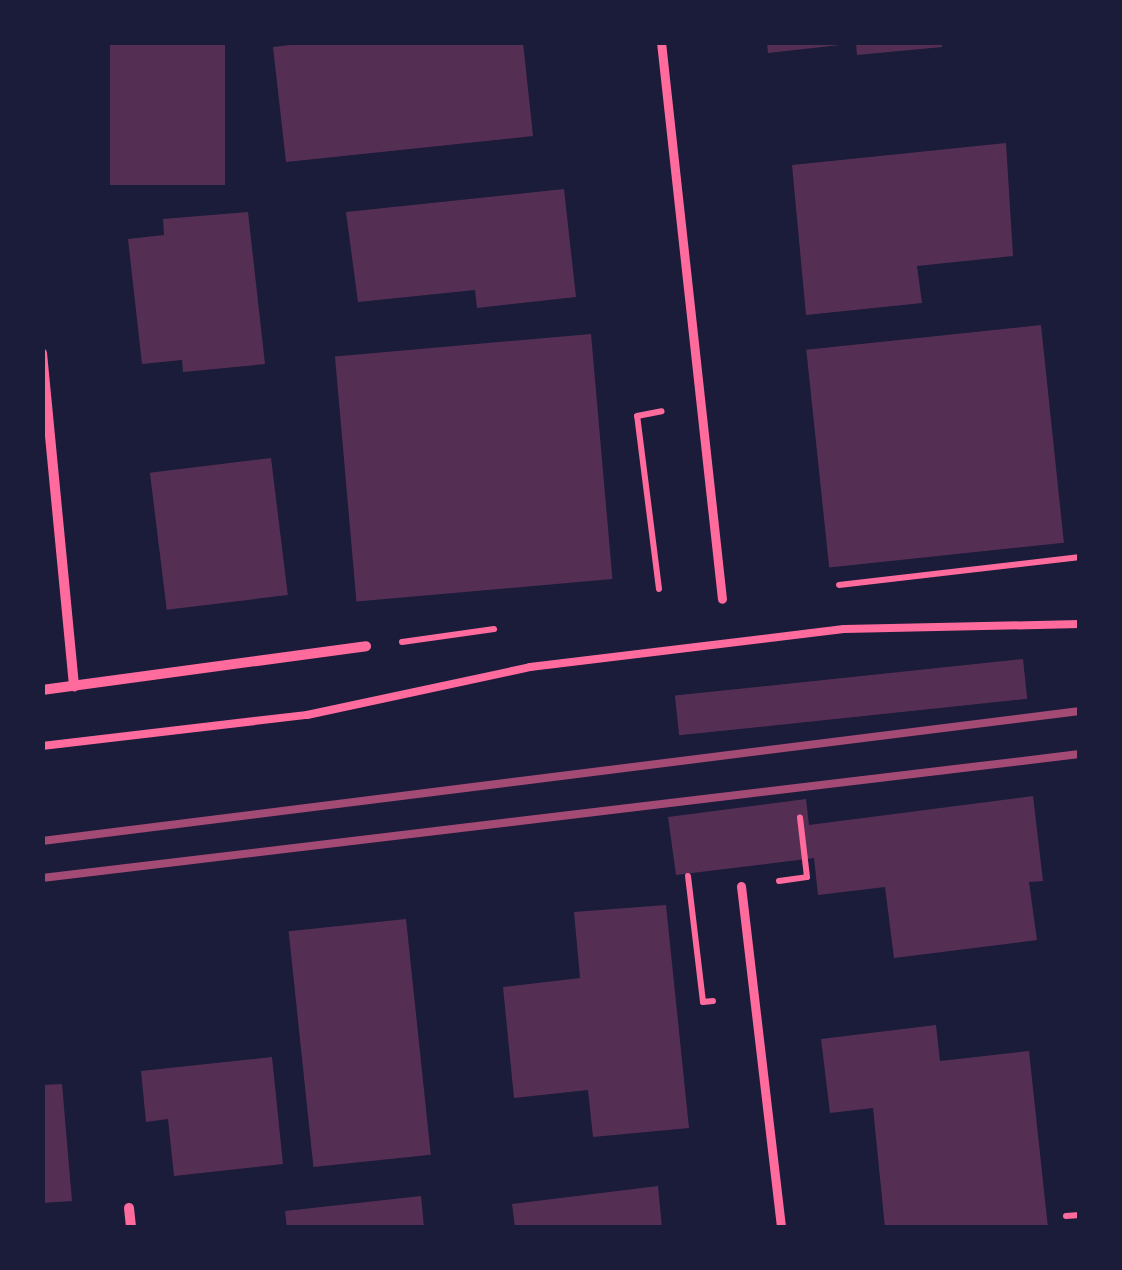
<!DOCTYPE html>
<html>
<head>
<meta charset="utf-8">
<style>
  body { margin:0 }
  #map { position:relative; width:1122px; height:1270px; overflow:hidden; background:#1b1b3a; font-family:Manrope,sans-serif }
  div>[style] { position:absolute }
  .building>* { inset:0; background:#542f53; transform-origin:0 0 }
  .path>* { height:6px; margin:-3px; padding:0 3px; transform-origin:3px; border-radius:3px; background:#ff6b9d }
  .service>* { height:8px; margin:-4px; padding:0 4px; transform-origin:4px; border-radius:4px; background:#ff6b9d }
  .pedestrian>* { height:9px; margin:-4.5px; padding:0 4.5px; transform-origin:4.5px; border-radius:4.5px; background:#ff6b9d }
  .minor>* { height:10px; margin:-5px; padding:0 5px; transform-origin:5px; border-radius:5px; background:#ff6b9d }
  .rail>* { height:8px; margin:-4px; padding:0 4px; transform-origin:4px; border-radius:4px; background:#a44b75 }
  span { translate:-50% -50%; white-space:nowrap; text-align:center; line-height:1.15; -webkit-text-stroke:8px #1b1b3a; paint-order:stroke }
  .frame { position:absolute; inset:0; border:45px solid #1b1b3a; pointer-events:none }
</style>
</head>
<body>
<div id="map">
  <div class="building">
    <div style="left:110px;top:42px;width:115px;height:143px"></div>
    <div style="clip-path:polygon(314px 42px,523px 42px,533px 136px,286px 162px,273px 47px)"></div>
    <div style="clip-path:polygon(767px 42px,840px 42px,840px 45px,768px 53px)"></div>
    <div style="clip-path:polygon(856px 42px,942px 42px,942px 47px,857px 55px)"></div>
    <div style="clip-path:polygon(1006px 143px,1013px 256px,917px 266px,922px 303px,806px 315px,792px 165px)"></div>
    <div style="clip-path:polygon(564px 189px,576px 297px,477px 308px,475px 290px,358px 302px,346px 212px)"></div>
    <div style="clip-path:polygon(248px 212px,265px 364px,183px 372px,182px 360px,142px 364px,128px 239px,164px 235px,163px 219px)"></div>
    <div style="left:1041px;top:325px;width:219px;height:236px;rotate:84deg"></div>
    <div style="left:591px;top:334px;width:246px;height:257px;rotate:85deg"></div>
    <div style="left:271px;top:458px;width:138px;height:122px;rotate:83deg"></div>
    <div style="left:1023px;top:659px;width:40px;height:350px;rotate:84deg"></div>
    <div style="clip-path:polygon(1033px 796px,1043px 881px,1029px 882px,1037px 940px,894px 958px,885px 887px,818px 895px,814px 858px,676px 875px,668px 817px,806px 799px,809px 825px)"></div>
    <div style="clip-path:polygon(666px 905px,689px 1128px,593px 1137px,588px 1090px,514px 1098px,503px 987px,580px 978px,574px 912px)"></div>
    <div style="left:406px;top:919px;width:237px;height:118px;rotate:84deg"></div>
    <div style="clip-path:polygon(936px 1025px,940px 1061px,1029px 1051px,1048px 1228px,885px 1228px,873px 1108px,830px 1113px,821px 1039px)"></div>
    <div style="clip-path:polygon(272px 1057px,283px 1164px,174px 1176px,168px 1119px,146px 1122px,141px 1071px)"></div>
    <div style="clip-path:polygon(62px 1084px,72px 1201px,42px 1203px,42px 1085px)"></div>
    <div style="clip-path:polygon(658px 1186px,662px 1228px,515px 1228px,512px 1204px)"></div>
    <div style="clip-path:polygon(421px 1196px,424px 1228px,287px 1228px,285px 1211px)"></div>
  </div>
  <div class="path">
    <div style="left:839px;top:585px;width:243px;rotate:-6.6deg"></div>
    <div style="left:659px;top:589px;width:174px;rotate:-97.2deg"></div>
    <div style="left:637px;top:416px;width:25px;rotate:-11deg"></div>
    <div style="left:402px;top:642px;width:93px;rotate:-8deg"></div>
    <div style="left:688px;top:876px;width:127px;rotate:83.2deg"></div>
    <div style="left:703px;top:1002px;width:10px;rotate:-6deg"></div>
    <div style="left:779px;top:881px;width:28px;rotate:-8deg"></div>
    <div style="left:807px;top:877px;width:60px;rotate:-96.7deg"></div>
    <div style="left:1066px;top:1216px;width:14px;rotate:-4deg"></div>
  </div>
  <div class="service">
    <div style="left:42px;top:746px;width:267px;rotate:-6.7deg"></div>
    <div style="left:307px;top:715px;width:228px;rotate:-12.1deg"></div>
    <div style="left:530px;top:667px;width:316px;rotate:-6.9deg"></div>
    <div style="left:844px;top:629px;width:236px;rotate:-1.2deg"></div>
  </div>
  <div class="pedestrian">
    <div style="left:661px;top:42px;width:560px;rotate:83.75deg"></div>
    <div style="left:741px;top:886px;width:344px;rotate:83.3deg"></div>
  </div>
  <div class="minor">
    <div style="left:42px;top:353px;width:335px;rotate:84.5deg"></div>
    <div style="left:42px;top:690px;width:327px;rotate:-7.7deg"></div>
    <div style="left:129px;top:1208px;width:20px;rotate:84deg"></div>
  </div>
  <div class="rail">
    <div style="left:42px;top:841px;width:1046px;rotate:-7.14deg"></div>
    <div style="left:42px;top:878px;width:1045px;rotate:-6.81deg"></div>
  </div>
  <div class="frame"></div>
</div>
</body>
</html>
